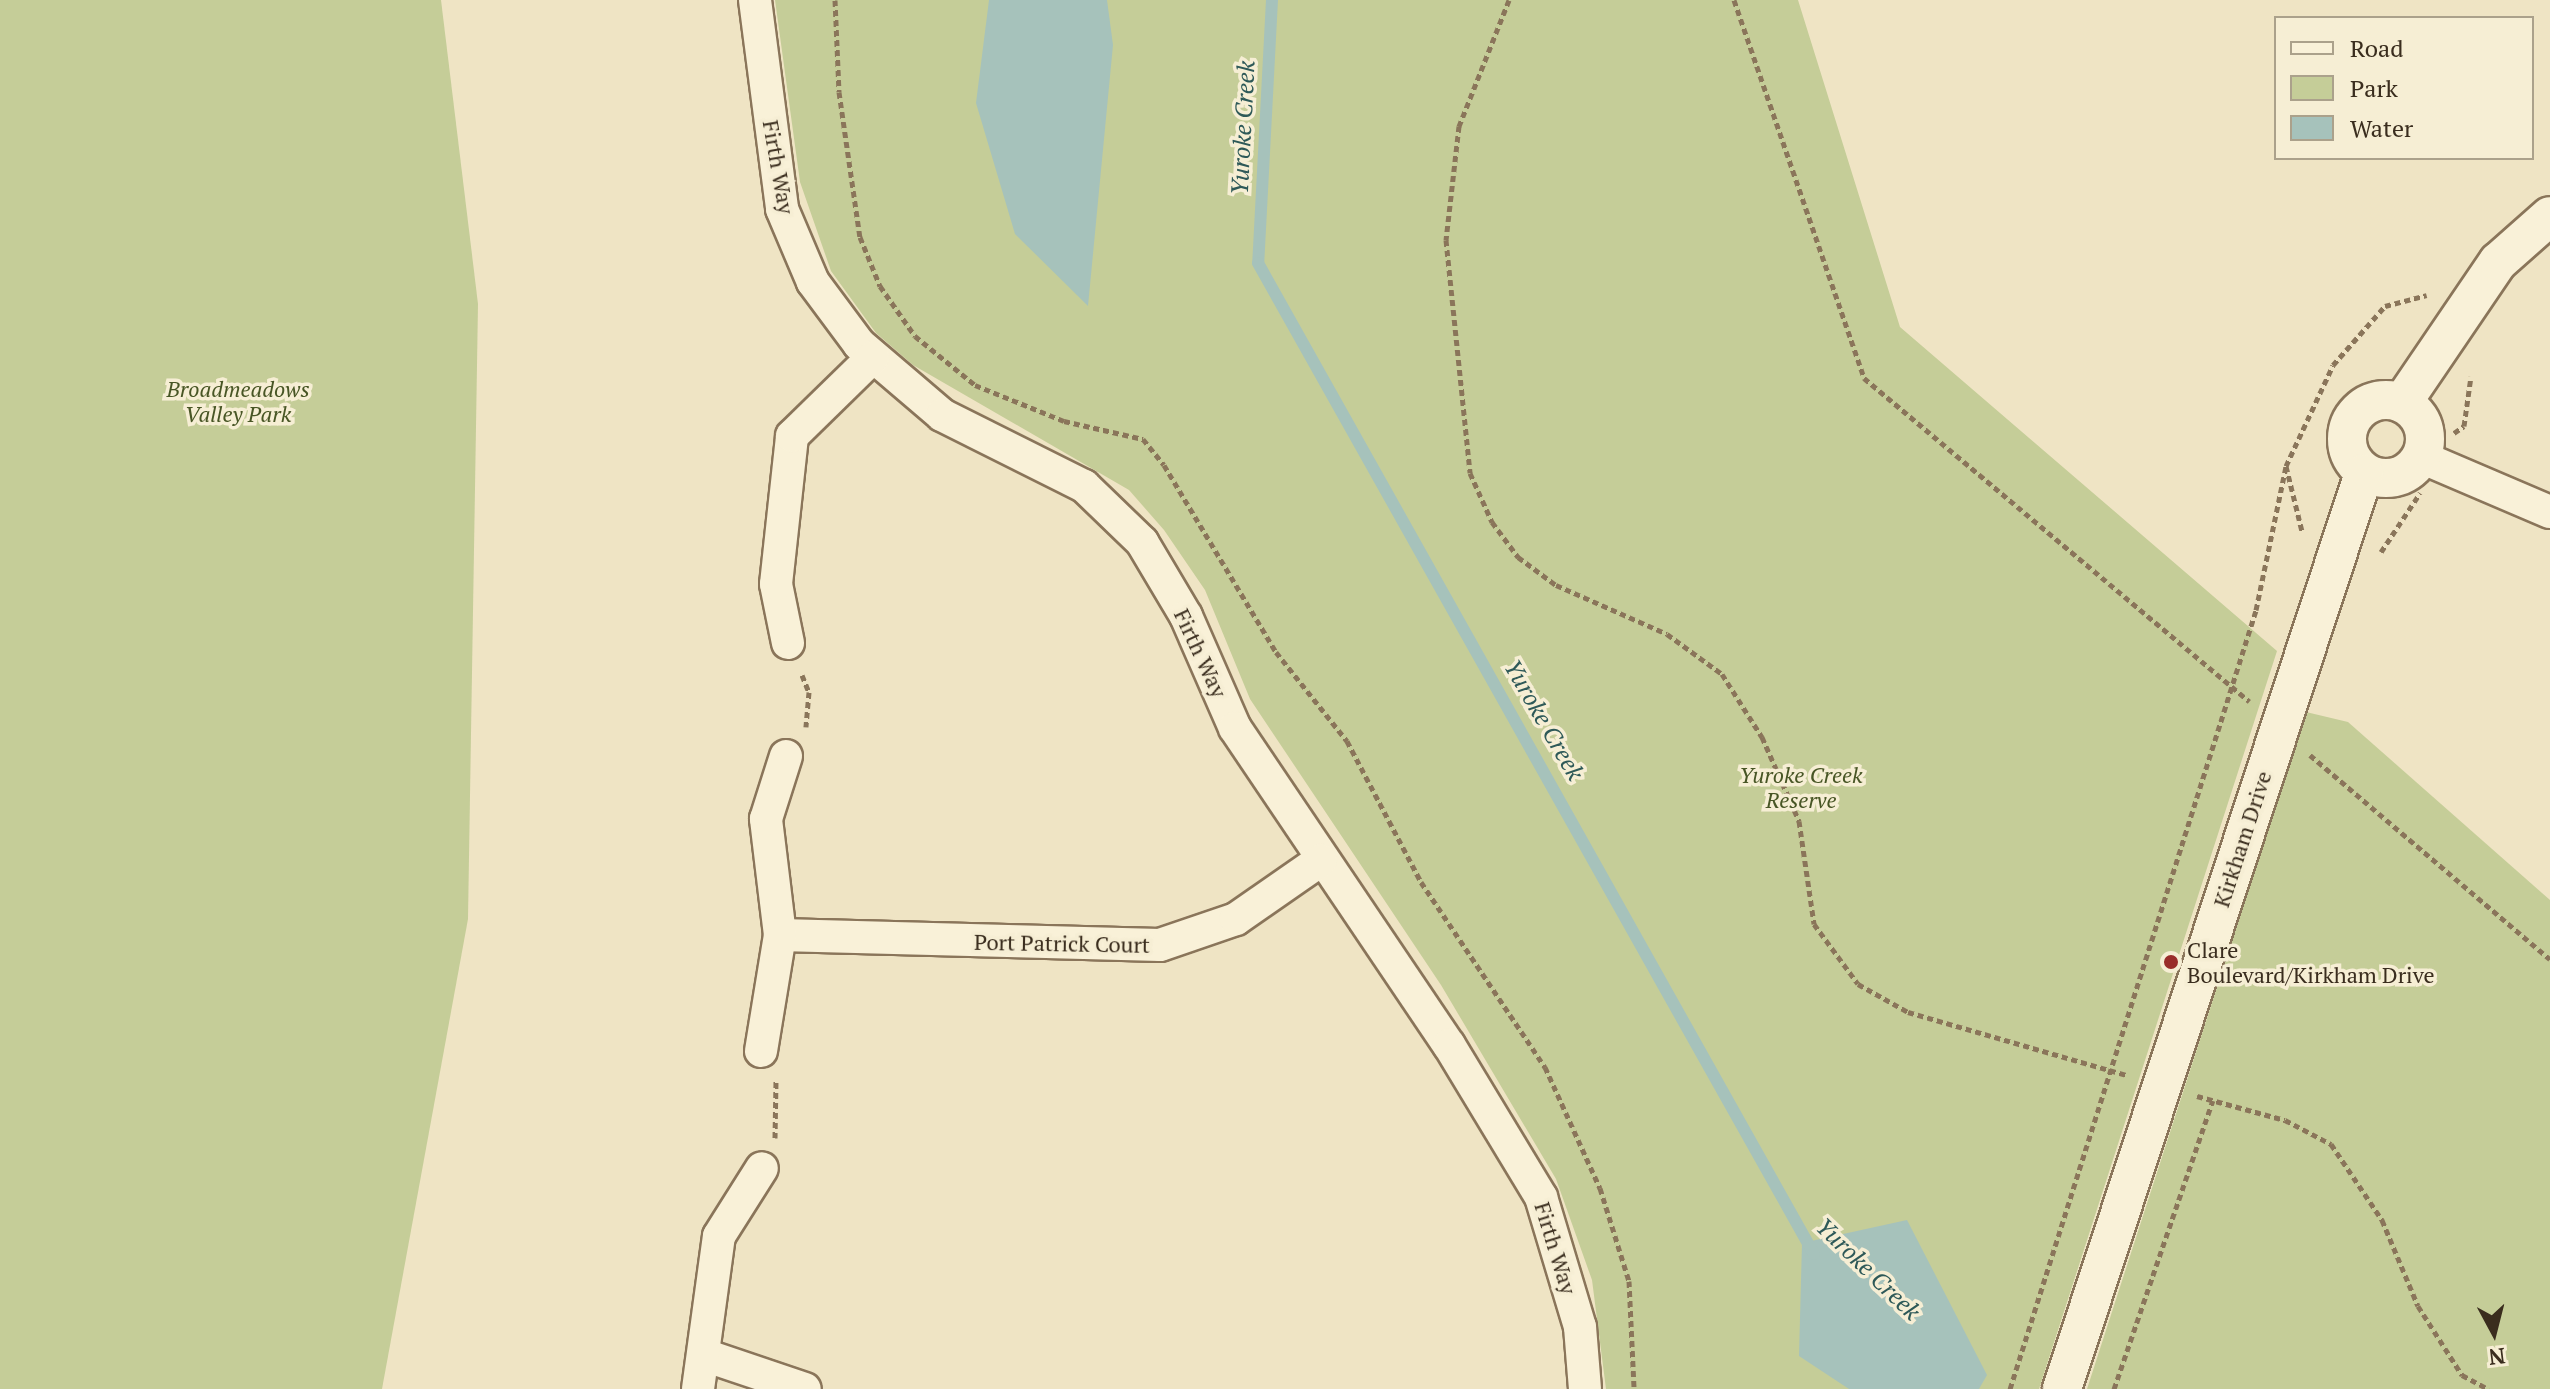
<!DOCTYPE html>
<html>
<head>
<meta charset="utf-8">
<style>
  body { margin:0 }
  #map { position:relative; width:2550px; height:1389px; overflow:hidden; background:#efe4c4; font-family:"PT Serif",serif }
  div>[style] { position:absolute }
  .green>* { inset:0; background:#c5cd98 }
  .water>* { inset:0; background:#a6c2bb }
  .stream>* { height:12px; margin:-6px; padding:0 6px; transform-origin:6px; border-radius:6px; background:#a6c2bb }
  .path>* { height:5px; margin-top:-2.5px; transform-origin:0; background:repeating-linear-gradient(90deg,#8a755a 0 6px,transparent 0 10px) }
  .roads { filter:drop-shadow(2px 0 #8a755a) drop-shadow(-2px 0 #8a755a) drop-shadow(0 2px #8a755a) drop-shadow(0 -2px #8a755a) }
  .minor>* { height:32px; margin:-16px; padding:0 16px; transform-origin:16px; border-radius:16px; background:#f9f1d8 }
  .tertiary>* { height:38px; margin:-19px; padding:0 19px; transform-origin:19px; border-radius:19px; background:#f9f1d8 }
  .tertiary>.ring { margin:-19px; padding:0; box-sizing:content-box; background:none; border:38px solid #f9f1d8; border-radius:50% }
  .dots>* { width:22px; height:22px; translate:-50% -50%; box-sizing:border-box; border:4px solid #f6eed4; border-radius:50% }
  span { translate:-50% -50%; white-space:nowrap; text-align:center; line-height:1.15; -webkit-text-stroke:7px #f6eed4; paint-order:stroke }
  .street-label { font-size:22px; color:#3a2d1e }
  .park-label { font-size:22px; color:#485625; font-style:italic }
  .poi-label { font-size:22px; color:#3a2d1e }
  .left { translate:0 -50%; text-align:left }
  .water-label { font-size:24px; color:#2e5958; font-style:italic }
  .legend { position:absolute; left:2274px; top:16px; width:260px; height:144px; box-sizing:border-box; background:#f6eed4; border:2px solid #aba18b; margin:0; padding:10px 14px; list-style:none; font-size:24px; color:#3a2d1e }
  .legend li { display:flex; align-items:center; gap:16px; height:40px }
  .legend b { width:40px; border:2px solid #aba18b }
  .north { position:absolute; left:2454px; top:1293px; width:80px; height:80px; -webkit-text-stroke:6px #f6eed4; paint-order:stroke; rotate:173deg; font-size:22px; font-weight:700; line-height:32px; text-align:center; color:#3a2d1e }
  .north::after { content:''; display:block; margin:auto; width:28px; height:36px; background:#3a2d1e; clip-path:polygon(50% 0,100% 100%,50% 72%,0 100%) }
</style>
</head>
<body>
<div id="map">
  <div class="green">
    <div style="clip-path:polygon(0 0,441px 0,478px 304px,468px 919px,382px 1389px,0 1389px)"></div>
    <div style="clip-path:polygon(775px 0,1798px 0,1900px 327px,2277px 651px,2039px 1389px,1606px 1389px,1592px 1280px,1556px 1179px,1441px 985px,1250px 699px,1205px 590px,1164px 530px,1129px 490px,913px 365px,876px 333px,831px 271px,800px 182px)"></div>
    <div style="clip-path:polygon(2306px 712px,2348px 722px,2550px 900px,2550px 1389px,2087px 1389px)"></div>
  </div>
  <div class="water">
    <div style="clip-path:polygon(989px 0,1107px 0,1113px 45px,1088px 306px,1015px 234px,976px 103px)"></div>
    <div style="clip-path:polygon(1907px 1220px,1987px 1375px,1979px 1389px,1849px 1389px,1799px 1356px,1802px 1243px)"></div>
  </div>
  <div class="stream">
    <div style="left:1272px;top:0;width:263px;rotate:93deg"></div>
    <div style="left:1258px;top:263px;width:1136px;rotate:60.71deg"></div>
  </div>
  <div class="path">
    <div style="left:835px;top:0;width:92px;rotate:87.5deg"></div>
    <div style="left:839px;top:92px;width:147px;rotate:81.8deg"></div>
    <div style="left:860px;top:237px;width:53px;rotate:67.8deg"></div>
    <div style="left:880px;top:286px;width:61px;rotate:55deg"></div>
    <div style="left:915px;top:336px;width:77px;rotate:39.2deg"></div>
    <div style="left:975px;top:385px;width:96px;rotate:22deg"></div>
    <div style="left:1064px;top:421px;width:81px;rotate:12.8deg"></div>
    <div style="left:1143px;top:439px;width:33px;rotate:51deg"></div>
    <div style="left:1164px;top:465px;width:218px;rotate:59.1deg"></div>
    <div style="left:1276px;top:652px;width:114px;rotate:51.4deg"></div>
    <div style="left:1347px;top:741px;width:159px;rotate:62.3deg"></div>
    <div style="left:1421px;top:882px;width:223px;rotate:56.2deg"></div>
    <div style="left:1545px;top:1067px;width:133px;rotate:65.6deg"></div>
    <div style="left:1600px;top:1188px;width:97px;rotate:72.7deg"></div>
    <div style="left:1629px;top:1281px;width:108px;rotate:87.3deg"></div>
    <div style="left:1509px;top:0;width:136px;rotate:111.6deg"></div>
    <div style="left:1459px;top:126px;width:115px;rotate:96.5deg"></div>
    <div style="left:1446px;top:240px;width:234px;rotate:84.1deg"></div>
    <div style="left:1470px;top:473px;width:54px;rotate:65.8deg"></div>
    <div style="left:1492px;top:522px;width:44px;rotate:53.4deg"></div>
    <div style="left:1518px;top:557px;width:47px;rotate:36.4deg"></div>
    <div style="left:1556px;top:585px;width:121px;rotate:23.8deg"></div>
    <div style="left:1667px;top:634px;width:68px;rotate:36deg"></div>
    <div style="left:1722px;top:674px;width:75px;rotate:57.6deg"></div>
    <div style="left:1762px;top:737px;width:92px;rotate:66.2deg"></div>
    <div style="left:1799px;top:821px;width:104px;rotate:81.7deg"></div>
    <div style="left:1814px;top:924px;width:74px;rotate:53.7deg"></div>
    <div style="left:1858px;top:984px;width:57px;rotate:29.2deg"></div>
    <div style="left:1908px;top:1012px;width:227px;rotate:16.1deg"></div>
    <div style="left:1734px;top:0;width:400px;rotate:71deg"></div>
    <div style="left:1864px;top:378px;width:503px;rotate:40deg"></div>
    <div style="left:2454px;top:433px;width:12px;rotate:-35deg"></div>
    <div style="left:2464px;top:426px;width:50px;rotate:-82deg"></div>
    <div style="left:2286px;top:466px;width:67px;rotate:76.2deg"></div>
    <div style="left:2381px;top:552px;width:71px;rotate:-56.5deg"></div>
    <div style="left:802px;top:675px;width:18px;rotate:68deg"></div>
    <div style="left:809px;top:692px;width:35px;rotate:95deg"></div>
    <div style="left:2310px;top:755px;width:315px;rotate:40.4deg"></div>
    <div style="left:2197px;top:1096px;width:91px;rotate:15.3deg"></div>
    <div style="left:2285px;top:1120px;width:52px;rotate:27.6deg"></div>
    <div style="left:2331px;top:1144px;width:92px;rotate:56.1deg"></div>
    <div style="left:2382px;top:1220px;width:93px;rotate:67.3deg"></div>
    <div style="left:2418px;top:1306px;width:82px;rotate:57.5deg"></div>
    <div style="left:2462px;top:1375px;width:30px;rotate:28deg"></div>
    <div style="left:775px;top:1138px;width:57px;rotate:-89deg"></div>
    <div style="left:2010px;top:1389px;width:817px;rotate:-72.47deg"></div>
    <div style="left:2256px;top:610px;width:147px;rotate:-78.2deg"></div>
    <div style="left:2286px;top:466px;width:111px;rotate:-65deg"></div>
    <div style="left:2333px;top:365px;width:79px;rotate:-48.6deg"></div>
    <div style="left:2385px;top:306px;width:43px;rotate:-14.7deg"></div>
    <div style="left:2114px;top:1389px;width:305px;rotate:-71.1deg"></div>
  </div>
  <div class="roads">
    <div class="minor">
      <div style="left:755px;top:0;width:211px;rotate:82.6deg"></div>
      <div style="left:782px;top:209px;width:79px;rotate:67deg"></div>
      <div style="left:813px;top:282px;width:77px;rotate:53.4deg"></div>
      <div style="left:859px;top:344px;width:109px;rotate:40.5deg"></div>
      <div style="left:942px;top:415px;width:159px;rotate:26.6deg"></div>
      <div style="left:1084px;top:486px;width:81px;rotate:44deg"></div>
      <div style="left:1142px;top:542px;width:86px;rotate:59.3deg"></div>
      <div style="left:1186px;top:616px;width:122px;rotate:66.4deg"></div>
      <div style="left:1235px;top:728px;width:382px;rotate:56deg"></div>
      <div style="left:1449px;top:1045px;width:178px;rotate:58.8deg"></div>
      <div style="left:1541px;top:1197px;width:136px;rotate:73.3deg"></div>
      <div style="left:1580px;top:1327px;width:62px;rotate:85.4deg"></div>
      <div style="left:2421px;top:457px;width:140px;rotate:23.1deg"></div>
      <div style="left:788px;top:643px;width:60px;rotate:-101.5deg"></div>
      <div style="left:776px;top:584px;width:149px;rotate:-83.8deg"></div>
      <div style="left:792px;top:436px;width:113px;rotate:-44.3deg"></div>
      <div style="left:780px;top:935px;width:380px;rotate:1.5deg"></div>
      <div style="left:1160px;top:945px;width:80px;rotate:-18.9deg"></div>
      <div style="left:1236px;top:919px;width:103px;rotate:-34.8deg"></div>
      <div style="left:761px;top:1051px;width:118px;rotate:-80.7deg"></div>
      <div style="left:780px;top:935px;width:117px;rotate:-96.9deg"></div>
      <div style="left:766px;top:819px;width:66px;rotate:-72.4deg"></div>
      <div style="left:707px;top:1356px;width:103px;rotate:18.6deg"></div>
      <div style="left:698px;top:1389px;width:154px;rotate:-82.2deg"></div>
      <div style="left:719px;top:1236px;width:80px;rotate:-57.7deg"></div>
    </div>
    <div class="tertiary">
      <div class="ring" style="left:2347px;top:400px;width:40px;height:40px"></div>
      <div style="left:2402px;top:403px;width:171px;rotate:-55.8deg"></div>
      <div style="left:2498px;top:262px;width:69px;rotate:-41.5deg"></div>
      <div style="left:2062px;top:1389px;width:964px;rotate:-71.75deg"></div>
    </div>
  </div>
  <div class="dots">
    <div style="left:2171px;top:962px;background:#992d2a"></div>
  </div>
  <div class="street-label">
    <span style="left:779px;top:167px;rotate:80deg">Firth Way</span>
    <span style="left:1201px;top:653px;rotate:65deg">Firth Way</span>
    <span style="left:2242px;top:839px;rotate:-72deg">Kirkham Drive</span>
    <span style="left:1062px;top:943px;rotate:1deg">Port Patrick Court</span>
    <span style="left:1556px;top:1248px;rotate:73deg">Firth Way</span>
  </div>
  <div class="park-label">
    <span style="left:238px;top:401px">Broadmeadows<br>Valley Park</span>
    <span style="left:1801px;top:787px">Yuroke Creek<br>Reserve</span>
  </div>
  <div class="poi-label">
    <span class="left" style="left:2187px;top:962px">Clare<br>Boulevard/Kirkham Drive</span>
  </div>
  <div class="water-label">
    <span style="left:1243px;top:128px;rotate:-87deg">Yuroke Creek</span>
    <span style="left:1544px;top:720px;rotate:60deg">Yuroke Creek</span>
    <span style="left:1868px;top:1269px;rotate:44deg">Yuroke Creek</span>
  </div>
  <ul class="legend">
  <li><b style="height:10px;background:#f9f1d8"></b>Road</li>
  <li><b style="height:22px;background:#c5cd98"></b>Park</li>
  <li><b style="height:22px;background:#a6c2bb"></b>Water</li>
  </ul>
  <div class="north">N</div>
</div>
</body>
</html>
